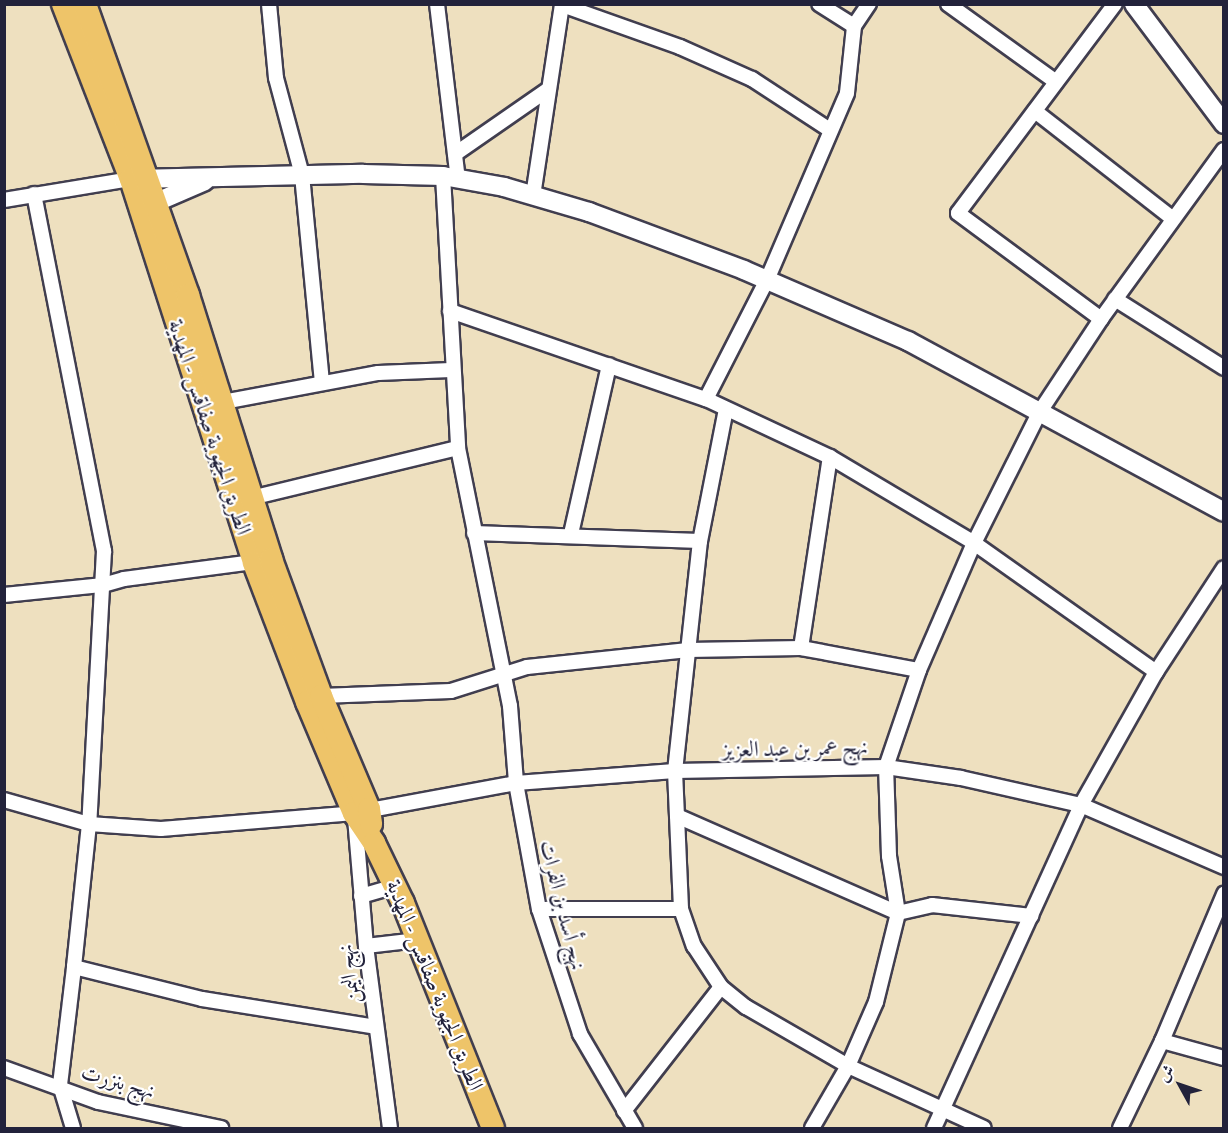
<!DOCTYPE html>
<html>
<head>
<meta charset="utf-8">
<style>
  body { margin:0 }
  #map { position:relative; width:1228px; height:1133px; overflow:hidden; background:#eee0bf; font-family:"EB Garamond",Amiri,serif }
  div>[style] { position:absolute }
  .roads { filter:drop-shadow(2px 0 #413e4f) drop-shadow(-2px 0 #413e4f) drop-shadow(0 2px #413e4f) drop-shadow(0 -2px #413e4f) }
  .minor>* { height:14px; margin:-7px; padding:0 7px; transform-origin:7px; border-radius:7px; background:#fff }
  .tertiary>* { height:18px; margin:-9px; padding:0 9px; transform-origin:9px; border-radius:9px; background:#fff }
  .primary>* { height:22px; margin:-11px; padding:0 11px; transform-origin:11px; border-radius:11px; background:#eec469 }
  span { translate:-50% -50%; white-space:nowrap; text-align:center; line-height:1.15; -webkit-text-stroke:4.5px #fff; paint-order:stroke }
  .street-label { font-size:22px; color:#22223b }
  .frame { position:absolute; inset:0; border:6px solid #22223b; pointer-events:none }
  .north { position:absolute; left:1150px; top:1055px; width:60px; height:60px; -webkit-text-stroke:4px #fff; paint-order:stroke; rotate:310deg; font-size:16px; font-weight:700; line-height:24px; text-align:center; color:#22223b }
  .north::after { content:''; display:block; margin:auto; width:21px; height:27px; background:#22223b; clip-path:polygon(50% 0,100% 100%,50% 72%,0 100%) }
</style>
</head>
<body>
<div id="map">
  <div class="roads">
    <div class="minor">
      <div style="left:269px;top:4px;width:74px;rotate:84.6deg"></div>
      <div style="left:276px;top:78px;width:100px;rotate:75deg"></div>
      <div style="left:302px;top:175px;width:209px;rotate:84.5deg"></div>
      <div style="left:437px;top:4px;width:177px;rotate:83.2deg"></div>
      <div style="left:948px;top:4px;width:133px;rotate:35.8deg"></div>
      <div style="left:562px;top:5px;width:125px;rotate:19.6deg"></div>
      <div style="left:680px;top:47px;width:79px;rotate:24deg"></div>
      <div style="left:752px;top:79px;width:93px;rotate:33.2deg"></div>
      <div style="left:854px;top:26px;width:27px;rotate:-56deg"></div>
      <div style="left:1035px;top:111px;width:174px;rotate:38deg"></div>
      <div style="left:455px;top:154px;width:114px;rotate:-34.7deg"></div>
      <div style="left:443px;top:176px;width:272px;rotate:86.8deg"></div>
      <div style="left:458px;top:448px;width:263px;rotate:78.6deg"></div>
      <div style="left:510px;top:706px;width:77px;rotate:85.5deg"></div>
      <div style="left:516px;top:783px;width:128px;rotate:79.7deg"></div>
      <div style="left:539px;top:909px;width:132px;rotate:71.8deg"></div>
      <div style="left:580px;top:1034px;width:109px;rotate:59.7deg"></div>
      <div style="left:34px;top:194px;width:364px;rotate:78.9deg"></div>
      <div style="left:104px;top:551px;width:273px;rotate:93.1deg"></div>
      <div style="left:89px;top:824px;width:144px;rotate:96deg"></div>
      <div style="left:533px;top:196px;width:194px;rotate:-81.4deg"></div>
      <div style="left:4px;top:200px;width:129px;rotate:-9.4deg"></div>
      <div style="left:1115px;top:299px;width:129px;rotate:32.3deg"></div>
      <div style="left:450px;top:311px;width:271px;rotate:19deg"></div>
      <div style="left:706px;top:399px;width:137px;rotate:25.1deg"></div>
      <div style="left:830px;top:457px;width:168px;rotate:30.8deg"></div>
      <div style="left:974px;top:543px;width:223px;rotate:35.3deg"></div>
      <div style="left:1101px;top:319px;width:178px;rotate:-143.5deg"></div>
      <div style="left:958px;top:213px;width:261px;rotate:-53.1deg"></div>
      <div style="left:706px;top:399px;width:134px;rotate:-62.9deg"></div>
      <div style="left:767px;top:280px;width:203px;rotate:-66.8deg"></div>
      <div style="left:847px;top:93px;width:67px;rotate:-84deg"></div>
      <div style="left:854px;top:26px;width:41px;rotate:-147.8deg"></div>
      <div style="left:223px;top:402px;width:158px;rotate:-10.6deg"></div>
      <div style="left:378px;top:373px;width:73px;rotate:-2.4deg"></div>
      <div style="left:726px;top:409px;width:135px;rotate:101.1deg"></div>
      <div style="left:700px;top:541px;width:231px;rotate:96.2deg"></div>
      <div style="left:675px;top:771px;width:138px;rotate:87.5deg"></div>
      <div style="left:681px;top:909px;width:39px;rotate:71deg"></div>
      <div style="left:694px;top:946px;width:49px;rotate:56.6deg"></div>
      <div style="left:721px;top:987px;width:32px;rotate:39deg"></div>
      <div style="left:746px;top:1007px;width:118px;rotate:30deg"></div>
      <div style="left:848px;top:1066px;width:149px;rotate:24.5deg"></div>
      <div style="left:251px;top:498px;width:213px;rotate:-13.6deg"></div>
      <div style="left:474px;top:533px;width:226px;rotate:2deg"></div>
      <div style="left:571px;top:534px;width:173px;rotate:-77.3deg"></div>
      <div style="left:4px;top:595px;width:100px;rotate:-5.8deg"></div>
      <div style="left:103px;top:585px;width:22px;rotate:-16deg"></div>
      <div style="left:124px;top:579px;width:138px;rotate:-7.5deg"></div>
      <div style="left:801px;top:648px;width:193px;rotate:-81.4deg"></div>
      <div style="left:321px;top:696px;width:130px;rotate:-2.2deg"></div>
      <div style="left:451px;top:691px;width:80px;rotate:-17.5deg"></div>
      <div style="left:527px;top:667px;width:162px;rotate:-6deg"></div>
      <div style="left:688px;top:650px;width:113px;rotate:-1deg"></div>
      <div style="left:801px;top:648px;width:120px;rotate:10.6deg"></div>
      <div style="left:4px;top:800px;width:88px;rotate:15.8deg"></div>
      <div style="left:89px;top:824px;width:72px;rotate:4deg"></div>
      <div style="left:161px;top:829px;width:194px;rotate:-4.7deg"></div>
      <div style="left:354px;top:813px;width:165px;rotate:-10.5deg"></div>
      <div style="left:516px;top:783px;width:159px;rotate:-4.3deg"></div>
      <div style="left:675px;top:771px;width:211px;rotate:-1.1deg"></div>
      <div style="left:886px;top:767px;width:76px;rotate:8.3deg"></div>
      <div style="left:961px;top:778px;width:123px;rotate:12.7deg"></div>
      <div style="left:1081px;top:805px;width:156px;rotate:23.4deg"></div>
      <div style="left:677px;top:816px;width:241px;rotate:23.7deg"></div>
      <div style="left:898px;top:913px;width:35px;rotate:-13deg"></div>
      <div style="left:932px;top:905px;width:100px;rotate:6.3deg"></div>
      <div style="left:355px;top:818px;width:128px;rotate:85.1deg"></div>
      <div style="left:366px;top:946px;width:184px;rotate:82.5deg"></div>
      <div style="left:361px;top:896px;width:35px;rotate:-16deg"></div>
      <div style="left:539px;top:909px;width:142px"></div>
      <div style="left:366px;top:946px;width:52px;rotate:-6.6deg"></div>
      <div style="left:1162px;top:1041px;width:64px;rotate:15.3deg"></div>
      <div style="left:4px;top:1068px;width:100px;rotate:19.9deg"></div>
      <div style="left:98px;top:1102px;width:126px;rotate:11.9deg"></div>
      <div style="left:624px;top:1111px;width:157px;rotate:-52deg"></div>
      <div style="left:73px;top:1128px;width:45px;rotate:-106.8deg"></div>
      <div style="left:60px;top:1085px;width:119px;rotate:-83.2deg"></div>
      <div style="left:74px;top:967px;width:132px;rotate:14deg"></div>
      <div style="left:202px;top:999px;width:176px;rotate:9.1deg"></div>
      <div style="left:812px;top:1128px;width:72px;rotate:-59.9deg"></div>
      <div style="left:848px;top:1066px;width:70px;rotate:-66.4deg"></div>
      <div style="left:876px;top:1002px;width:92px;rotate:-76.1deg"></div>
      <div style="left:898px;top:913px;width:58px;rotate:-99deg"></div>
      <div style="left:889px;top:856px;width:89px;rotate:-91.9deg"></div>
      <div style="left:886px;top:767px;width:102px;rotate:-71.2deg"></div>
      <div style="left:919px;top:670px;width:138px;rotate:-66.6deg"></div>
      <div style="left:974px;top:543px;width:145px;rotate:-63.4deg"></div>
      <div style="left:1039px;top:413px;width:113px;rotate:-56.6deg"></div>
      <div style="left:1101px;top:319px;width:209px;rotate:-54deg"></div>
      <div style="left:934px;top:1128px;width:355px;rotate:-65.5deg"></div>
      <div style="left:1081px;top:805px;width:153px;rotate:-60.6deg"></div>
      <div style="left:1156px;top:672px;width:124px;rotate:-56.8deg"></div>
      <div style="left:1120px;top:1128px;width:97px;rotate:-64.2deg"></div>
      <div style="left:1162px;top:1041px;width:160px;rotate:-67.1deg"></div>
    </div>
    <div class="tertiary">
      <div style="left:1134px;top:4px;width:150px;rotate:53.1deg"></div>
      <div style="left:135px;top:179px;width:228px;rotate:-1.3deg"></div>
      <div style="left:363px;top:174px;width:80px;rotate:1.4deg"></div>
      <div style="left:443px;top:176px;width:62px;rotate:10.2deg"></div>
      <div style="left:504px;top:187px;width:89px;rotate:16.4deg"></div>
      <div style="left:589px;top:212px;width:165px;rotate:20.5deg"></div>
      <div style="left:744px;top:270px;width:179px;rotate:23.4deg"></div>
      <div style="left:908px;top:341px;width:359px;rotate:28.4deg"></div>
      <div style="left:145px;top:207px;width:65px;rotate:-23.4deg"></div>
    </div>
    <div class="primary">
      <div style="left:63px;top:4px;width:188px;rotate:68.8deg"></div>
      <div style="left:131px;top:179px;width:403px;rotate:72.2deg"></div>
      <div style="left:254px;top:563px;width:149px;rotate:69.1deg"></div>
      <div style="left:307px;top:702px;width:121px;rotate:67.1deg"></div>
      <div style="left:354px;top:813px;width:36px;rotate:56deg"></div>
      <div style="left:374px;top:843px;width:67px;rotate:64.2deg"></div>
      <div style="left:403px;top:903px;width:242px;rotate:68.2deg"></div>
      <div style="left:85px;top:4px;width:309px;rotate:70.5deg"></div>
      <div style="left:188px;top:295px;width:277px;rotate:72.5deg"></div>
      <div style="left:271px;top:559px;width:146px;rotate:69.9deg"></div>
      <div style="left:321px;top:696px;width:123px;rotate:67deg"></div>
      <div style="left:369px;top:809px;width:15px;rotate:82deg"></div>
    </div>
  </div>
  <div class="street-label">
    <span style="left:210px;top:427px;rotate:72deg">الطريق الجهوية صفاقس - المهدية</span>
    <span style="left:795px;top:748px;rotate:-1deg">نهج عمر بن عبد العزيز</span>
    <span style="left:563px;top:905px;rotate:76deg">نهج أسد بن الفرات</span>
    <span style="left:348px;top:974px;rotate:-97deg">نهج اليمن</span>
    <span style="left:435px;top:985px;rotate:68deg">الطريق الجهوية صفاقس - المهدية</span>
    <span style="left:118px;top:1081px;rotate:16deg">نهج بنزرت</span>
  </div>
  <div class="frame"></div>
  <div class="north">ش</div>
</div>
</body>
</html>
